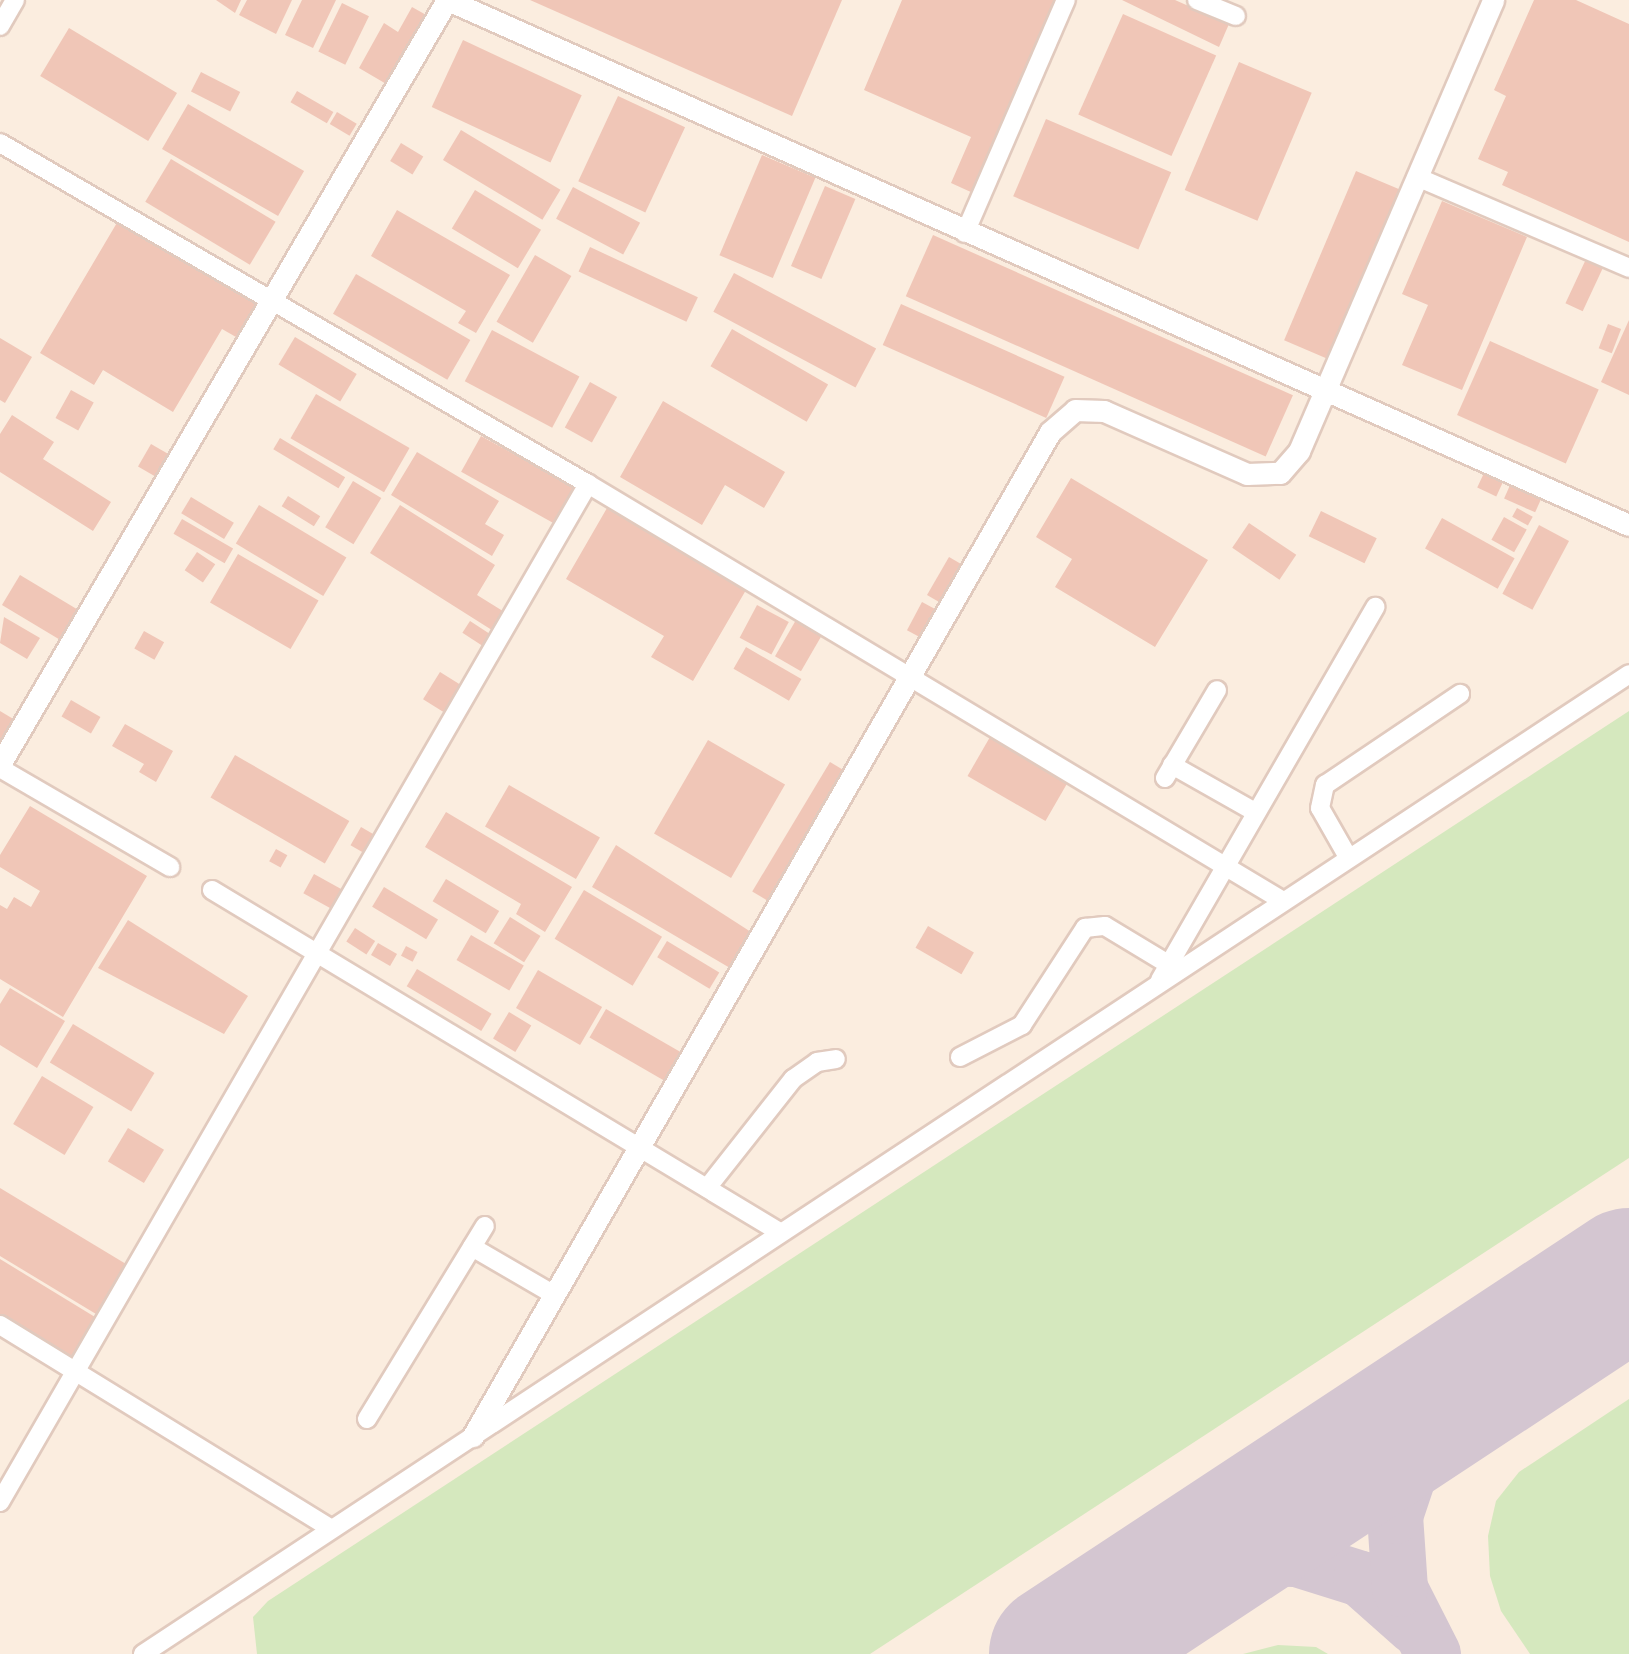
<!DOCTYPE html>
<html>
<head>
<meta charset="utf-8">
<style>
  body { margin:0 }
  #map { position:relative; width:1629px; height:1654px; overflow:hidden; background:#fbeddf; font-family:"PT Sans",sans-serif }
  div>[style] { position:absolute }
  .green>* { inset:0; background:#d5e8be }
  .taxiway>* { height:56px; margin:-28px; padding:0 28px; transform-origin:28px; border-radius:28px; background:#d4c6d1 }
  .runway>* { height:140px; margin:-70px; padding:0 70px; transform-origin:70px; border-radius:70px; background:#d4c6d1 }
  .building>* { inset:0; background:#f0c6b7; transform-origin:0 0 }
  .roads { filter:drop-shadow(2px 0 #e1cabe) drop-shadow(-2px 0 #e1cabe) drop-shadow(0 2px #e1cabe) drop-shadow(0 -2px #e1cabe) }
  .minor>* { height:18px; margin:-9px; padding:0 9px; transform-origin:9px; border-radius:9px; background:#fff }
  .tertiary>* { height:21px; margin:-10.5px; padding:0 10.5px; transform-origin:10.5px; border-radius:10.5px; background:#fff }
  span { translate:-50% -50%; white-space:nowrap; text-align:center; line-height:1.15; -webkit-text-stroke:5px #fff1e4; paint-order:stroke }
</style>
</head>
<body>
<div id="map">
  <div class="green">
    <div style="clip-path:polygon(1629px 711px,1629px 1158px,870px 1654px,257px 1654px,253px 1617px,268px 1601px)"></div>
    <div style="clip-path:polygon(1629px 1399px,1629px 1654px,1530px 1654px,1501px 1611px,1490px 1576px,1488px 1536px,1496px 1501px,1519px 1472px)"></div>
    <div style="clip-path:polygon(1278px 1645px,1316px 1647px,1328px 1654px,1243px 1654px)"></div>
  </div>
  <div class="taxiway">
    <div style="left:1169px;top:1582px;width:79px;rotate:-17.7deg"></div>
    <div style="left:1244px;top:1558px;width:53px;rotate:1.1deg"></div>
    <div style="left:1297px;top:1559px;width:67px;rotate:17.4deg"></div>
    <div style="left:1361px;top:1579px;width:72px;rotate:41.6deg"></div>
    <div style="left:1433px;top:1654px;width:73px;rotate:-116.9deg"></div>
    <div style="left:1400px;top:1589px;width:73px;rotate:-93.9deg"></div>
    <div style="left:1395px;top:1516px;width:84px;rotate:-71.4deg"></div>
    <div style="left:1422px;top:1436px;width:72px;rotate:-47.8deg"></div>
  </div>
  <div class="runway">
    <div style="left:1059px;top:1654px;width:683px;rotate:-33.41deg"></div>
  </div>
  <div class="building">
    <div style="clip-path:polygon(216px 0,241px 0,235px 13px)"></div>
    <div style="clip-path:polygon(247px 0,292px 0,276px 34px,239px 15px)"></div>
    <div style="clip-path:polygon(302px 0,336px 0,313px 48px,285px 35px)"></div>
    <div style="clip-path:polygon(530px 0,842px 0,792px 116px)"></div>
    <div style="clip-path:polygon(902px 0,1056px 0,973px 193px,951px 183px,971px 137px,864px 90px)"></div>
    <div style="clip-path:polygon(1122px 0,1175px 0,1229px 24px,1219px 47px)"></div>
    <div style="clip-path:polygon(1534px 0,1576px 0,1629px 24px,1629px 242px,1502px 185px,1508px 172px,1478px 159px,1506px 96px,1494px 90px)"></div>
    <div style="left:342px;top:3px;width:30px;height:54px;rotate:26deg"></div>
    <div style="clip-path:polygon(412px 7px,428px 16px,388px 85px,359px 68px,384px 23px,398px 32px)"></div>
    <div style="left:1123px;top:14px;width:102px;height:110px;rotate:24deg"></div>
    <div style="left:69px;top:28px;width:126px;height:56px;rotate:31deg"></div>
    <div style="left:463px;top:40px;width:131px;height:74px;rotate:25deg"></div>
    <div style="left:1239px;top:62px;width:79px;height:139px;rotate:23deg"></div>
    <div style="left:201px;top:72px;width:44px;height:22px;rotate:27deg"></div>
    <div style="left:297px;top:91px;width:42px;height:13px;rotate:30deg"></div>
    <div style="left:618px;top:96px;width:74px;height:94px;rotate:25deg"></div>
    <div style="left:188px;top:104px;width:134px;height:52px;rotate:30deg"></div>
    <div style="left:337px;top:112px;width:23px;height:14px;rotate:31deg"></div>
    <div style="left:1046px;top:119px;width:136px;height:84px;rotate:23deg"></div>
    <div style="left:461px;top:130px;width:116px;height:35px;rotate:31deg"></div>
    <div style="left:401px;top:143px;width:26px;height:21px;rotate:31deg"></div>
    <div style="left:762px;top:155px;width:58px;height:109px;rotate:23deg"></div>
    <div style="left:171px;top:159px;width:122px;height:50px;rotate:31deg"></div>
    <div style="left:1356px;top:171px;width:47px;height:184px;rotate:23deg"></div>
    <div style="left:825px;top:186px;width:33px;height:87px;rotate:23deg"></div>
    <div style="left:573px;top:187px;width:76px;height:36px;rotate:28deg"></div>
    <div style="left:475px;top:190px;width:77px;height:45px;rotate:31deg"></div>
    <div style="clip-path:polygon(1442px 201px,1527px 237px,1462px 390px,1402px 365px,1428px 305px,1402px 294px)"></div>
    <div style="clip-path:polygon(397px 210px,510px 275px,476px 333px,458px 323px,466px 311px,371px 256px)"></div>
    <div style="clip-path:polygon(118px 221px,256px 303px,236px 337px,222px 329px,173px 412px,103px 370px,94px 385px,40px 353px)"></div>
    <div style="left:933px;top:235px;width:394px;height:67px;rotate:24deg"></div>
    <div style="left:590px;top:247px;width:119px;height:27px;rotate:25deg"></div>
    <div style="left:535px;top:255px;width:42px;height:77px;rotate:30deg"></div>
    <div style="left:1587px;top:257px;width:19px;height:51px;rotate:25deg"></div>
    <div style="left:734px;top:273px;width:161px;height:44px;rotate:28deg"></div>
    <div style="left:356px;top:274px;width:132px;height:46px;rotate:30deg"></div>
    <div style="left:901px;top:304px;width:179px;height:45px;rotate:24deg"></div>
    <div style="clip-path:polygon(1629px 320px,1629px 395px,1601px 382px)"></div>
    <div style="left:1608px;top:324px;width:14px;height:26px;rotate:21deg"></div>
    <div style="left:732px;top:329px;width:111px;height:43px;rotate:30deg"></div>
    <div style="left:492px;top:330px;width:99px;height:58px;rotate:28deg"></div>
    <div style="left:295px;top:337px;width:72px;height:32px;rotate:31deg"></div>
    <div style="clip-path:polygon(0 338px,32px 357px,5px 403px,0 400px)"></div>
    <div style="left:1490px;top:341px;width:119px;height:81px;rotate:24deg"></div>
    <div style="left:590px;top:382px;width:31px;height:52px;rotate:29deg"></div>
    <div style="left:71px;top:390px;width:26px;height:32px;rotate:29deg"></div>
    <div style="left:316px;top:394px;width:108px;height:51px;rotate:30deg"></div>
    <div style="clip-path:polygon(663px 401px,785px 472px,764px 508px,725px 485px,702px 525px,620px 477px)"></div>
    <div style="clip-path:polygon(12px 415px,54px 442px,43px 459px,111px 502px,93px 531px,0 472px,0 434px)"></div>
    <div style="left:481px;top:436px;width:111px;height:41px;rotate:29deg"></div>
    <div style="left:280px;top:438px;width:76px;height:13px;rotate:31deg"></div>
    <div style="left:151px;top:444px;width:20px;height:26px;rotate:30deg"></div>
    <div style="clip-path:polygon(417px 452px,499px 501px,485px 524px,504px 535px,492px 556px,391px 495px)"></div>
    <div style="left:1484px;top:473px;width:21px;height:16px;rotate:25deg"></div>
    <div style="clip-path:polygon(1071px 478px,1208px 560px,1155px 647px,1055px 587px,1072px 559px,1036px 537px)"></div>
    <div style="left:353px;top:481px;width:33px;height:54px;rotate:31deg"></div>
    <div style="left:1511px;top:483px;width:34px;height:17px;rotate:24deg"></div>
    <div style="left:288px;top:496px;width:38px;height:12px;rotate:32deg"></div>
    <div style="left:191px;top:497px;width:50px;height:19px;rotate:31deg"></div>
    <div style="left:259px;top:505px;width:102px;height:45px;rotate:31deg"></div>
    <div style="clip-path:polygon(400px 505px,495px 565px,477px 595px,506px 613px,495px 632px,370px 553px)"></div>
    <div style="clip-path:polygon(607px 508px,746px 590px,693px 681px,651px 657px,664px 636px,566px 579px)"></div>
    <div style="left:1517px;top:508px;width:18px;height:10px;rotate:29deg"></div>
    <div style="left:1321px;top:511px;width:62px;height:28px;rotate:26deg"></div>
    <div style="left:1504px;top:517px;width:26px;height:26px;rotate:29deg"></div>
    <div style="left:1442px;top:518px;width:83px;height:35px;rotate:29deg"></div>
    <div style="left:182px;top:519px;width:59px;height:17px;rotate:30deg"></div>
    <div style="left:1249px;top:523px;width:57px;height:30px;rotate:34deg"></div>
    <div style="left:1539px;top:525px;width:34px;height:78px;rotate:28deg"></div>
    <div style="left:197px;top:552px;width:22px;height:22px;rotate:34deg"></div>
    <div style="left:238px;top:554px;width:93px;height:56px;rotate:30deg"></div>
    <div style="left:949px;top:557px;width:20px;height:44px;rotate:30deg"></div>
    <div style="left:20px;top:575px;width:70px;height:35px;rotate:31deg"></div>
    <div style="left:922px;top:602px;width:19px;height:32px;rotate:28deg"></div>
    <div style="left:757px;top:605px;width:36px;height:37px;rotate:28deg"></div>
    <div style="clip-path:polygon(4px 617px,40px 638px,27px 659px,0 643px)"></div>
    <div style="left:796px;top:620px;width:30px;height:42px;rotate:30deg"></div>
    <div style="left:470px;top:621px;width:27px;height:14px;rotate:33deg"></div>
    <div style="left:144px;top:631px;width:23px;height:20px;rotate:29deg"></div>
    <div style="left:746px;top:647px;width:64px;height:25px;rotate:30deg"></div>
    <div style="left:440px;top:672px;width:26px;height:32px;rotate:32deg"></div>
    <div style="left:71px;top:700px;width:34px;height:19px;rotate:30deg"></div>
    <div style="clip-path:polygon(0 711px,15px 720px,0 745px)"></div>
    <div style="clip-path:polygon(125px 724px,173px 751px,156px 782px,139px 772px,144px 764px,112px 746px)"></div>
    <div style="left:990px;top:737px;width:90px;height:45px;rotate:30deg"></div>
    <div style="left:708px;top:740px;width:89px;height:108px;rotate:30deg"></div>
    <div style="left:235px;top:755px;width:132px;height:49px;rotate:30deg"></div>
    <div style="left:830px;top:762px;width:17px;height:151px;rotate:31deg"></div>
    <div style="left:509px;top:785px;width:105px;height:48px;rotate:30deg"></div>
    <div style="clip-path:polygon(30px 806px,147px 876px,63px 1017px,0 979px,0 905px,7px 909px,14px 897px,31px 907px,40px 891px,0 867px,0 855px)"></div>
    <div style="clip-path:polygon(446px 812px,572px 887px,545px 932px,516px 914px,521px 904px,425px 847px)"></div>
    <div style="left:361px;top:827px;width:16px;height:21px;rotate:30deg"></div>
    <div style="clip-path:polygon(616px 845px,751px 932px,730px 968px,592px 887px)"></div>
    <div style="left:276px;top:849px;width:13px;height:14px;rotate:29deg"></div>
    <div style="left:314px;top:874px;width:31px;height:22px;rotate:29deg"></div>
    <div style="left:446px;top:879px;width:62px;height:26px;rotate:31deg"></div>
    <div style="left:384px;top:887px;width:63px;height:23px;rotate:31deg"></div>
    <div style="left:584px;top:890px;width:91px;height:57px;rotate:31deg"></div>
    <div style="left:510px;top:917px;width:36px;height:31px;rotate:32deg"></div>
    <div style="clip-path:polygon(128px 920px,248px 996px,224px 1034px,98px 968px)"></div>
    <div style="left:928px;top:926px;width:53px;height:25px;rotate:30deg"></div>
    <div style="left:355px;top:928px;width:24px;height:16px;rotate:33deg"></div>
    <div style="left:471px;top:935px;width:61px;height:29px;rotate:30deg"></div>
    <div style="left:667px;top:941px;width:61px;height:19px;rotate:31deg"></div>
    <div style="left:378px;top:943px;width:22px;height:14px;rotate:30deg"></div>
    <div style="left:406px;top:946px;width:13px;height:11px;rotate:27deg"></div>
    <div style="left:417px;top:969px;width:87px;height:20px;rotate:31deg"></div>
    <div style="left:538px;top:970px;width:74px;height:44px;rotate:30deg"></div>
    <div style="clip-path:polygon(10px 988px,65px 1021px,37px 1068px,0 1045px,0 1004px)"></div>
    <div style="left:606px;top:1009px;width:89px;height:33px;rotate:30deg"></div>
    <div style="left:509px;top:1012px;width:26px;height:31px;rotate:31deg"></div>
    <div style="left:73px;top:1024px;width:95px;height:45px;rotate:31deg"></div>
    <div style="left:42px;top:1076px;width:60px;height:56px;rotate:31deg"></div>
    <div style="left:128px;top:1128px;width:42px;height:39px;rotate:31deg"></div>
    <div style="clip-path:polygon(0 1188px,126px 1264px,96px 1314px,0 1256px)"></div>
    <div style="clip-path:polygon(0 1259px,95px 1317px,68px 1363px,0 1322px)"></div>
  </div>
  <div class="roads">
    <div class="minor">
      <div style="left:1197px;top:0;width:42px;rotate:22.3deg"></div>
      <div style="left:0;top:26px;width:30px;rotate:-60deg"></div>
      <div style="left:0;top:143px;width:680px;rotate:30.11deg"></div>
      <div style="left:588px;top:484px;width:811px;rotate:30.96deg"></div>
      <div style="left:1417px;top:177px;width:231px;rotate:23.2deg"></div>
      <div style="left:965px;top:233px;width:254px;rotate:-66.6deg"></div>
      <div style="left:1172px;top:765px;width:95px;rotate:29.5deg"></div>
      <div style="left:0;top:768px;width:197px;rotate:30.2deg"></div>
      <div style="left:1165px;top:778px;width:102px;rotate:-59.4deg"></div>
      <div style="left:1348px;top:857px;width:56px;rotate:-119.7deg"></div>
      <div style="left:1320px;top:808px;width:24px;rotate:-78deg"></div>
      <div style="left:1325px;top:785px;width:163px;rotate:-34deg"></div>
      <div style="left:212px;top:890px;width:664px;rotate:31.08deg"></div>
      <div style="left:1160px;top:980px;width:431px;rotate:-60deg"></div>
      <div style="left:960px;top:1057px;width:70px;rotate:-27.3deg"></div>
      <div style="left:1022px;top:1025px;width:116px;rotate:-57deg"></div>
      <div style="left:1085px;top:928px;width:20px;rotate:-6deg"></div>
      <div style="left:1105px;top:926px;width:74px;rotate:31.1deg"></div>
      <div style="left:707px;top:1188px;width:139px;rotate:-51.7deg"></div>
      <div style="left:793px;top:1079px;width:29px;rotate:-35deg"></div>
      <div style="left:817px;top:1062px;width:19px;rotate:-9deg"></div>
      <div style="left:472px;top:1247px;width:91px;rotate:30.2deg"></div>
      <div style="left:0;top:1325px;width:389px;rotate:31.6deg"></div>
      <div style="left:367px;top:1419px;width:226px;rotate:-58.6deg"></div>
      <div style="left:0;top:1502px;width:1176px;rotate:-59.99deg"></div>
      <div style="left:143px;top:1654px;width:1780px;rotate:-33.4deg"></div>
    </div>
    <div class="tertiary">
      <div style="left:448px;top:0;width:1292px;rotate:23.97deg"></div>
      <div style="left:0;top:764px;width:885px;rotate:-59.67deg"></div>
      <div style="left:473px;top:1436px;width:1158px;rotate:-60.11deg"></div>
      <div style="left:1050px;top:432px;width:33px;rotate:-41deg"></div>
      <div style="left:1075px;top:410px;width:29px;rotate:2deg"></div>
      <div style="left:1104px;top:411px;width:156px;rotate:23.8deg"></div>
      <div style="left:1247px;top:474px;width:33px;rotate:-2deg"></div>
      <div style="left:1280px;top:473px;width:29px;rotate:-49deg"></div>
      <div style="left:1299px;top:451px;width:491px;rotate:-66.7deg"></div>
    </div>
  </div>
</div>
</body>
</html>
